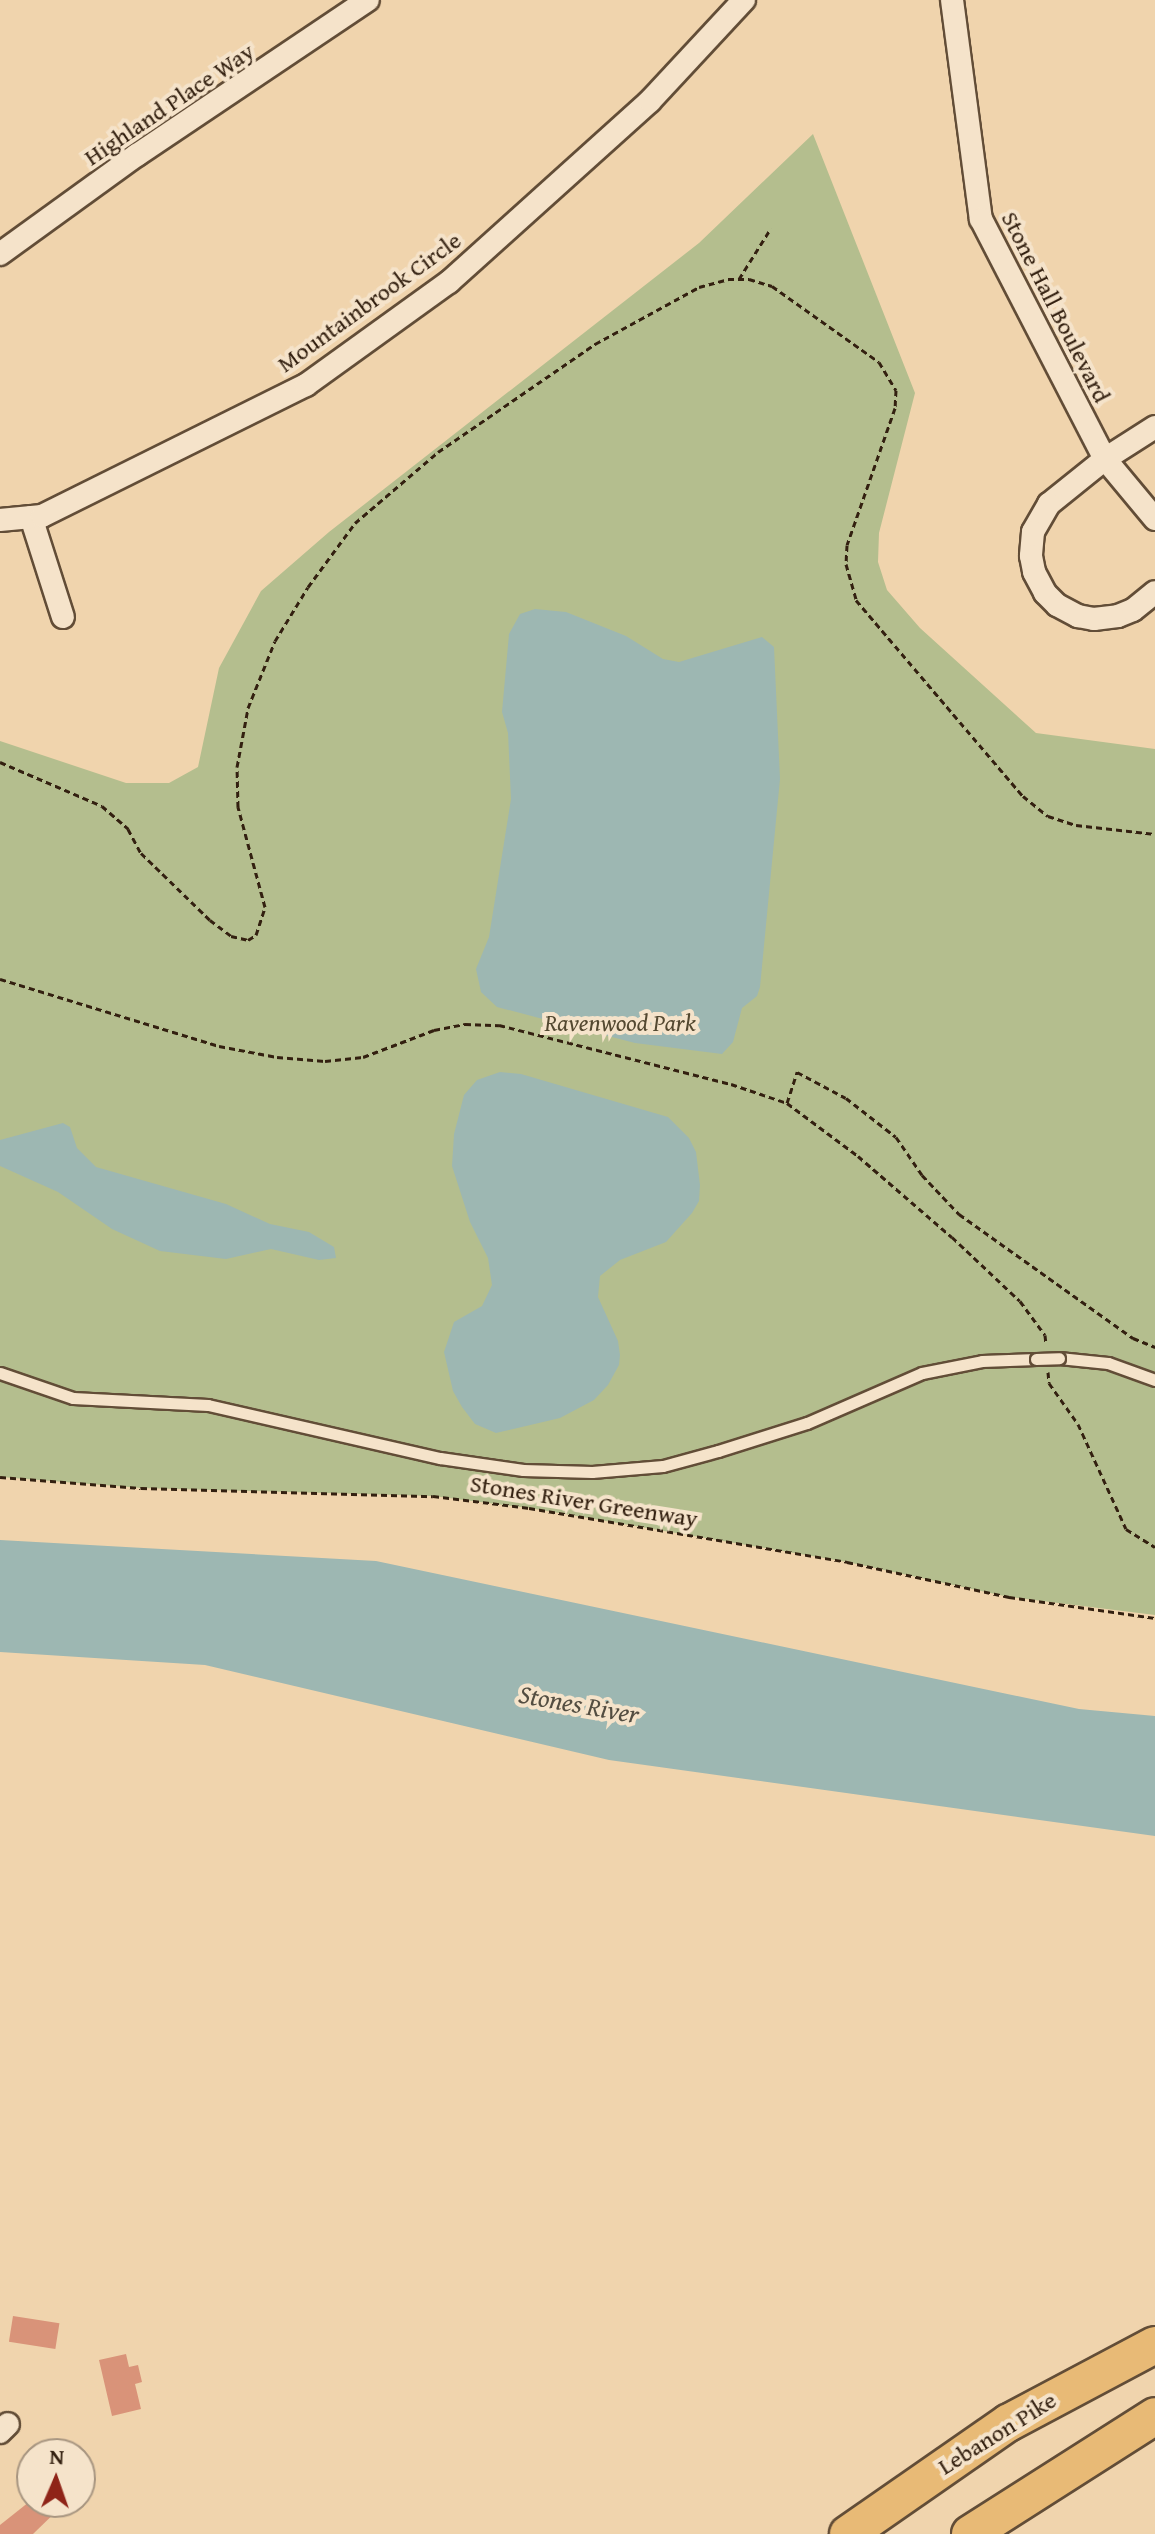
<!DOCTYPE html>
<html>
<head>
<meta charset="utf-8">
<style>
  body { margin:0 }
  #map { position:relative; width:1155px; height:2534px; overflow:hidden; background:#f0d4ad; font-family:"Gentium Book Plus",serif }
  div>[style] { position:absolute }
  .green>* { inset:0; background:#b4be8e }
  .water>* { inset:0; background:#9db7b2 }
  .building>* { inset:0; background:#d99379; transform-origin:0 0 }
  .path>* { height:3px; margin-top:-1.5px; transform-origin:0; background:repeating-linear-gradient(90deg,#332010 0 6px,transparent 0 10px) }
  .roads { filter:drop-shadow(2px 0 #624d37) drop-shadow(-2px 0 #624d37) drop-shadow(0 2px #624d37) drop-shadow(0 -2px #624d37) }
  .lane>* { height:11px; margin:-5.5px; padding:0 5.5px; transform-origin:5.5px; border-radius:5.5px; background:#f5e3ca }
  .street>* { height:22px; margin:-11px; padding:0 11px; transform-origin:11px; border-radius:11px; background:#f5e3ca }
  .primary>* { height:36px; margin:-18px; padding:0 18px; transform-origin:18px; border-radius:18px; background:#e8ba76 }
  .bridges { filter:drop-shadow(2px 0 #624d37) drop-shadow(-2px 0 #624d37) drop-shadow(0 2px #624d37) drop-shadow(0 -2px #624d37) }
  .lane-bridge>* { height:11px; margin:-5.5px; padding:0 5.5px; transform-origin:5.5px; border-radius:5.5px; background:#f5e3ca }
  span { translate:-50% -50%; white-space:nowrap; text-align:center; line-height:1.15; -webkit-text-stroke:8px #f5e3ca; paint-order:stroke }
  .street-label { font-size:24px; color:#332010 }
  .park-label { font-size:24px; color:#534830; font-style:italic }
  .water-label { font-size:26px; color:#534d41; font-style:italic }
  .north { position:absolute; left:16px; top:2438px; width:80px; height:80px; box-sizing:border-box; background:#f5e3ca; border:2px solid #a79580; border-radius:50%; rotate:2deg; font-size:22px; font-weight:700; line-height:32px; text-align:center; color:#332010 }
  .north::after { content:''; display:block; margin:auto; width:28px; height:36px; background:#8f2418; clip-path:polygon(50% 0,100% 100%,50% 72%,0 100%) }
</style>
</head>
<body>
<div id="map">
  <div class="green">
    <div style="clip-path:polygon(813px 134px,915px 393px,879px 533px,878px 562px,887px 590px,920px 628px,1036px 733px,1155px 749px,1155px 1615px,1009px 1597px,847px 1562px,529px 1508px,433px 1496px,141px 1488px,0 1477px,0 741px,126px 783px,169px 783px,198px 767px,219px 668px,261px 591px,329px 532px,699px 243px)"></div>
  </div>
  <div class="water">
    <div style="clip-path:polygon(535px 609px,566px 612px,626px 636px,663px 659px,679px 662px,762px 637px,774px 647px,780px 779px,760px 987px,757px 996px,742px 1008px,733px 1042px,722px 1054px,635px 1043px,497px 1007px,481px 992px,476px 969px,489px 937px,511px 799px,508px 733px,502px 712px,509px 634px,520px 614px)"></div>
    <div style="clip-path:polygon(500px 1072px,521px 1074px,668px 1117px,689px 1138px,696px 1152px,700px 1185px,699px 1201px,692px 1213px,666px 1242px,620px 1260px,600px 1276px,598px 1297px,618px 1341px,620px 1355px,619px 1365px,608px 1385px,594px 1400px,560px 1418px,496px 1433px,475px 1424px,462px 1407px,453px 1391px,444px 1352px,454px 1322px,482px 1306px,492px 1285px,488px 1258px,470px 1222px,452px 1166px,454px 1134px,464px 1095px,477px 1080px)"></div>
    <div style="clip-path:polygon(63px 1123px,70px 1127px,77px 1148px,96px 1167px,226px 1204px,270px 1224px,309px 1232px,334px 1247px,336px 1258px,319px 1260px,271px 1249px,226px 1259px,160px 1251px,112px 1229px,58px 1192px,0 1166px,0 1140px)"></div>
    <div style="clip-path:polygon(0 1540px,376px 1561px,1079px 1709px,1155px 1716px,1155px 1836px,609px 1760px,205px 1665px,0 1652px)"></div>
  </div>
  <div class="building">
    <div style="left:13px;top:2316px;width:47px;height:26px;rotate:9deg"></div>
    <div style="clip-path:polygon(126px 2354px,129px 2367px,138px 2365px,142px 2382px,135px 2384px,141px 2409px,112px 2416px,99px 2360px)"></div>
    <div style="clip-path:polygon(29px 2502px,66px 2502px,33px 2534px,0 2534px,0 2525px)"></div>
  </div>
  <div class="path">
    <div style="left:739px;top:279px;width:60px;rotate:-57.9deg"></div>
    <div style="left:0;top:762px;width:111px;rotate:23.3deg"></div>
    <div style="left:102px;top:806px;width:35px;rotate:41deg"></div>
    <div style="left:128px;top:829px;width:27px;rotate:62deg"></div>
    <div style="left:141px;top:853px;width:96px;rotate:44.2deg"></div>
    <div style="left:210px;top:920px;width:26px;rotate:37deg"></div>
    <div style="left:231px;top:936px;width:17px;rotate:13deg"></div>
    <div style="left:248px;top:940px;width:9px;rotate:-32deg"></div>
    <div style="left:256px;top:935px;width:29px;rotate:-72deg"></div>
    <div style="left:265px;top:907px;width:104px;rotate:-105.1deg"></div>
    <div style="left:238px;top:807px;width:40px;rotate:-91.4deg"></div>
    <div style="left:237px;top:767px;width:60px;rotate:-79.4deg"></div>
    <div style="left:248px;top:708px;width:72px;rotate:-68.1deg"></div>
    <div style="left:275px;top:641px;width:63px;rotate:-58.6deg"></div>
    <div style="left:308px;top:587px;width:79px;rotate:-53.7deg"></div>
    <div style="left:355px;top:523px;width:109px;rotate:-40.5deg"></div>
    <div style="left:438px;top:452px;width:191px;rotate:-34.5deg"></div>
    <div style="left:595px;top:344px;width:119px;rotate:-28.7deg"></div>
    <div style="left:699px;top:287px;width:30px;rotate:-15deg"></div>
    <div style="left:728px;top:279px;width:21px"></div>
    <div style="left:749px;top:279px;width:24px;rotate:17deg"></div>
    <div style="left:772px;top:286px;width:131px;rotate:35.4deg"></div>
    <div style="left:879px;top:362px;width:33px;rotate:59deg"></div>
    <div style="left:896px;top:390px;width:18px;rotate:93deg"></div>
    <div style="left:895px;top:408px;width:145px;rotate:109.3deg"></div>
    <div style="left:847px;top:545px;width:19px;rotate:93deg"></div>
    <div style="left:846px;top:564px;width:37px;rotate:74deg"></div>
    <div style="left:856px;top:600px;width:257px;rotate:49.6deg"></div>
    <div style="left:1023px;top:796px;width:32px;rotate:39deg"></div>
    <div style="left:1048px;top:816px;width:29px;rotate:18deg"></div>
    <div style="left:1076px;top:825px;width:80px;rotate:6.5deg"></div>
    <div style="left:0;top:979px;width:229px;rotate:17deg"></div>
    <div style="left:219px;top:1046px;width:59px;rotate:10.7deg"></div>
    <div style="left:277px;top:1057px;width:48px;rotate:4.8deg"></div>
    <div style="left:325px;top:1061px;width:38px;rotate:-6deg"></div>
    <div style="left:363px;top:1057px;width:76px;rotate:-20.8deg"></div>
    <div style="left:434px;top:1030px;width:32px;rotate:-11deg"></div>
    <div style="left:465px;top:1024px;width:34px;rotate:2deg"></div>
    <div style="left:499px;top:1025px;width:239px;rotate:14.3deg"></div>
    <div style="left:731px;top:1084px;width:59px;rotate:18.7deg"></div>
    <div style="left:787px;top:1103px;width:89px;rotate:36.7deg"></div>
    <div style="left:858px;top:1156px;width:124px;rotate:40.8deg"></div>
    <div style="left:952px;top:1237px;width:93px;rotate:43.3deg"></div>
    <div style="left:1020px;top:1301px;width:42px;rotate:53.7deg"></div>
    <div style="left:1045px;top:1335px;width:9px;rotate:84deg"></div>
    <div style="left:787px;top:1103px;width:33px;rotate:-72deg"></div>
    <div style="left:797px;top:1072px;width:55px;rotate:28deg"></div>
    <div style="left:846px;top:1098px;width:63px;rotate:38deg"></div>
    <div style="left:896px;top:1137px;width:46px;rotate:55.6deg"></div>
    <div style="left:922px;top:1175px;width:54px;rotate:46.5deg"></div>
    <div style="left:959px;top:1214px;width:214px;rotate:35.5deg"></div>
    <div style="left:1133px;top:1338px;width:24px;rotate:22deg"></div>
    <div style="left:1048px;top:1372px;width:11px;rotate:85deg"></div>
    <div style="left:1049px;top:1383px;width:50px;rotate:54.7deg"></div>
    <div style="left:1078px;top:1424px;width:115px;rotate:65.4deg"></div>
    <div style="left:1126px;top:1529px;width:34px;rotate:32deg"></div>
    <div style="left:0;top:1477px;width:141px;rotate:4.5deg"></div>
    <div style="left:141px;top:1488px;width:292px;rotate:1.6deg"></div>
    <div style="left:433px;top:1496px;width:97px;rotate:7.1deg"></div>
    <div style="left:529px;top:1508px;width:323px;rotate:9.6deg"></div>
    <div style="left:847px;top:1562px;width:166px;rotate:12.2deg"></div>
    <div style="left:1009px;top:1597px;width:148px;rotate:8.2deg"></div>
  </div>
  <div class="roads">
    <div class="lane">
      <div style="left:1059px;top:1358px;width:49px;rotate:5.8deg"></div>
      <div style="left:1108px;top:1363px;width:50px;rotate:19.9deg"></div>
      <div style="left:0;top:1373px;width:77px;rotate:18.9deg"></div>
      <div style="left:73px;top:1398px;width:135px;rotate:3deg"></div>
      <div style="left:208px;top:1405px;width:238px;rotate:12.9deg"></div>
      <div style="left:440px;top:1458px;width:84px;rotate:8.2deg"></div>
      <div style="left:523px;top:1470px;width:69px;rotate:1.7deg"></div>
      <div style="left:592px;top:1472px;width:71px;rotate:-4.8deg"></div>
      <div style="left:663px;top:1466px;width:57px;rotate:-15.3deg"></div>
      <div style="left:718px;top:1451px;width:93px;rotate:-17.5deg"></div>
      <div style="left:807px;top:1423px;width:125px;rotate:-23.5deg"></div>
      <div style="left:922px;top:1373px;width:61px;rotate:-11.3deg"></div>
      <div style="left:982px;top:1361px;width:54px;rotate:-2.1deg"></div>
    </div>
    <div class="street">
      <div style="left:952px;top:0;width:221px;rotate:82.5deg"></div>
      <div style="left:981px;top:219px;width:270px;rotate:62.7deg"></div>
      <div style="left:1105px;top:459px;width:78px;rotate:50.2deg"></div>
      <div style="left:0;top:254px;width:169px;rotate:-35.9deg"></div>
      <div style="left:137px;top:155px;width:278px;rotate:-33.9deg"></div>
      <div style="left:1155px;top:427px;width:59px;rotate:147.4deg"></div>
      <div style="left:1105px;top:459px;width:72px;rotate:141.2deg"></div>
      <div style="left:1049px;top:504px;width:32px;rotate:120deg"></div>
      <div style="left:1033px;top:532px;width:24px;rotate:95deg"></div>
      <div style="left:1031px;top:556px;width:16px;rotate:79deg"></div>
      <div style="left:1034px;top:572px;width:24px;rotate:62deg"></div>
      <div style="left:1045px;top:593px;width:17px;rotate:45deg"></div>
      <div style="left:1057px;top:605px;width:24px;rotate:28deg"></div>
      <div style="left:1078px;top:616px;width:16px;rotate:11deg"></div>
      <div style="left:1094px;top:619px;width:24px;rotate:-7deg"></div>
      <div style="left:1118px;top:616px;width:16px;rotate:-22deg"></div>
      <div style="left:1133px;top:610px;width:28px;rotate:-39deg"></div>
      <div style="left:31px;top:517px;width:105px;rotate:72.3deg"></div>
      <div style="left:0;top:520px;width:42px;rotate:-5.4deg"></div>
      <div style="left:42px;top:516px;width:295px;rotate:-26.4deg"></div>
      <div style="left:306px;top:385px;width:176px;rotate:-35.8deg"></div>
      <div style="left:449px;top:282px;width:270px;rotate:-42deg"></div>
      <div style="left:650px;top:101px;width:138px;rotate:-47.1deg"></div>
      <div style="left:0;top:2432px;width:11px;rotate:-45deg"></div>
    </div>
    <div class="primary">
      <div style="left:848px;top:2534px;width:195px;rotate:-34.8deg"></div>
      <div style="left:1008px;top:2423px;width:166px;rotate:-28deg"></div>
      <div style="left:970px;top:2534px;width:219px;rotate:-32.5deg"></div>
    </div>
  </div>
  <div class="bridges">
    <div class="lane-bridge">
      <div style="left:1036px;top:1359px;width:23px;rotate:-2deg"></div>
    </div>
  </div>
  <div class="street-label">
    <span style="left:169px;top:104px;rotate:-34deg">Highland Place Way</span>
    <span style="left:369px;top:302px;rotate:-36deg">Mountainbrook Circle</span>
    <span style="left:1056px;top:307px;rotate:63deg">Stone Hall Boulevard</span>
    <span style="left:584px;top:1501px;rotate:9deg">Stones River Greenway</span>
    <span style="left:997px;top:2433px;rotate:-32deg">Lebanon Pike</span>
  </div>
  <div class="park-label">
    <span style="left:620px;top:1023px">Ravenwood Park</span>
  </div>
  <div class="water-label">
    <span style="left:579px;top:1704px;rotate:10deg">Stones River</span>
  </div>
  <div class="north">N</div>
</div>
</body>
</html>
